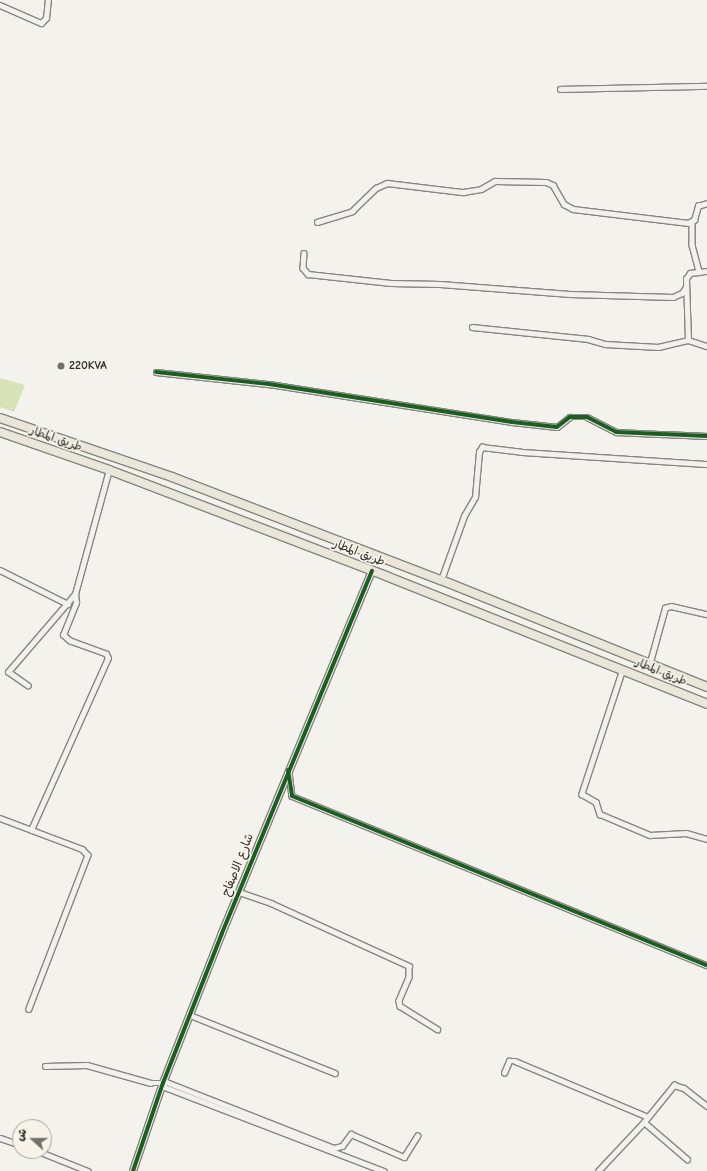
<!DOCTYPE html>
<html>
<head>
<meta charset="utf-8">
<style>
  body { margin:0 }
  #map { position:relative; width:707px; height:1171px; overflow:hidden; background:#f4f2ec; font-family:"Comic Neue","Playpen Sans Arabic",sans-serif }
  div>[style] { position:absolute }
  .green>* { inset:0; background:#d7e2b7 }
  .roads { filter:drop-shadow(1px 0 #858582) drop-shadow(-1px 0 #858582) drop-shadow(0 1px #858582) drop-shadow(0 -1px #858582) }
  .minor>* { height:4.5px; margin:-2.25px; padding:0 2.25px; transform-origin:2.25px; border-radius:2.25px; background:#f2f1ed }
  .tertiary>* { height:6px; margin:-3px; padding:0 3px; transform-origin:3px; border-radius:3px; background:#f2f1ed }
  .trunk>* { height:8px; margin:-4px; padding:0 4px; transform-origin:4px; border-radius:4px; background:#eae6da }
  .cycleway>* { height:4px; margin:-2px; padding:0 2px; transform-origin:2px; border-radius:2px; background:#1b5e20 }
  .dots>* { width:11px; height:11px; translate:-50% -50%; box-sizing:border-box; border:2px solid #f7f3e8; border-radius:50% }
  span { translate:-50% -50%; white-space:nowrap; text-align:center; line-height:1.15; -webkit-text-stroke:3.5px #f7f3e8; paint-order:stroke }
  .poi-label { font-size:12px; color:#2b2b2b; font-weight:700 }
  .left { translate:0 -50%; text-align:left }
  .street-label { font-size:12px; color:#2b2b2b }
  .north { position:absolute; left:12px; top:1119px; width:40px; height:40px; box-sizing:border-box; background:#f7f3e8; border:1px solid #a5a39c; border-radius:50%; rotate:291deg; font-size:11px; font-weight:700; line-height:16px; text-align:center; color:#2b2b2b }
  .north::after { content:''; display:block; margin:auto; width:14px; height:18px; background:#71716f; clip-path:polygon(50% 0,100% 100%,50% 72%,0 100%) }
</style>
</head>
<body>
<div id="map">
  <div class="green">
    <div style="clip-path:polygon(0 378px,25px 385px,14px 412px,0 407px)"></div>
  </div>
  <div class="roads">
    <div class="minor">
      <div style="left:0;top:5px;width:45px;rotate:23.7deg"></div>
      <div style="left:41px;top:23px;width:7px;rotate:-45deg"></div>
      <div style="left:46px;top:18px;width:18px;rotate:-84deg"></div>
      <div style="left:560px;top:89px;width:147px;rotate:-1.2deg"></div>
      <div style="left:317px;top:222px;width:37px;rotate:-17deg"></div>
      <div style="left:352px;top:211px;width:33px;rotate:-44deg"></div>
      <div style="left:376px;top:188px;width:12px;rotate:-24deg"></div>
      <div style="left:387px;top:183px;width:77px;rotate:6.8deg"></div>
      <div style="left:463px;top:192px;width:18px;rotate:-9deg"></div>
      <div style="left:481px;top:189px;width:16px;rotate:-30deg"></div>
      <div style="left:495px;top:181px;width:51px;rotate:1.1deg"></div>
      <div style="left:546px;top:182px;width:8px;rotate:23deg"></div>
      <div style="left:553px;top:185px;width:22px;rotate:60deg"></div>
      <div style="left:564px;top:204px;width:10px;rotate:29deg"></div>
      <div style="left:573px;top:209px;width:116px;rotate:6.9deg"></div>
      <div style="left:688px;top:223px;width:7px;rotate:-27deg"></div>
      <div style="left:694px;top:220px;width:15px;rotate:-74deg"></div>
      <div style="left:698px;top:206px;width:9px;rotate:-18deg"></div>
      <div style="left:692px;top:222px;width:23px;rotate:90deg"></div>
      <div style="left:692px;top:245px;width:28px;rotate:75deg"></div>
      <div style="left:304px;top:253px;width:15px;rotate:94deg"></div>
      <div style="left:303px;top:268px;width:8px;rotate:50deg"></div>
      <div style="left:308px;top:274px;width:83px;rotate:6.2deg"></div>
      <div style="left:391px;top:283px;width:49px;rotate:1.2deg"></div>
      <div style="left:440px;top:284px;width:130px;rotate:4.4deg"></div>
      <div style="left:570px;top:294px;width:103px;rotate:1.7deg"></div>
      <div style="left:673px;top:297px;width:10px;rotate:-24deg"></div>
      <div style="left:682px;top:293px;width:7px;rotate:-56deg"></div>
      <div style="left:472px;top:327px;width:117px;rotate:5.9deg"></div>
      <div style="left:588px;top:339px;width:18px;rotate:16deg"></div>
      <div style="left:605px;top:344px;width:53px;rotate:3.2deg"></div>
      <div style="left:658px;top:347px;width:31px;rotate:-13deg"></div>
      <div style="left:688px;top:340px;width:20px;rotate:18deg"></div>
      <div style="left:688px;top:340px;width:61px;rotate:-91.9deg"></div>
      <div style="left:686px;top:279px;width:7px;rotate:-56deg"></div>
      <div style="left:690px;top:273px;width:17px;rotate:-7deg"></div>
      <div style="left:156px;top:372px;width:114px;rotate:6.1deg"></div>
      <div style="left:269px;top:384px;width:246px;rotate:8.9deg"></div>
      <div style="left:512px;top:422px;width:45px;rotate:6.3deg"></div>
      <div style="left:557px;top:427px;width:16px;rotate:-38deg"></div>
      <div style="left:570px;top:417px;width:17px"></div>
      <div style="left:587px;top:417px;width:33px;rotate:27deg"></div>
      <div style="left:616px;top:432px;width:91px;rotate:2.5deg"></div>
      <div style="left:0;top:570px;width:76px;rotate:26.6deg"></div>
      <div style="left:441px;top:580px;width:68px;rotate:-70.2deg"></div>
      <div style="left:464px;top:516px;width:22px;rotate:-60deg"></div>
      <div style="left:475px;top:497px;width:45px;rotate:-84.9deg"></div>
      <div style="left:479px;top:452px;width:6px;rotate:-59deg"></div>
      <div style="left:482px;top:447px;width:39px;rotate:7deg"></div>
      <div style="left:521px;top:452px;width:186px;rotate:3.7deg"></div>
      <div style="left:650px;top:662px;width:56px;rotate:-74.5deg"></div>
      <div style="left:665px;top:608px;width:6px;rotate:-18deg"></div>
      <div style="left:671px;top:606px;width:37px;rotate:13deg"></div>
      <div style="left:623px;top:669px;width:132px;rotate:108.2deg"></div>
      <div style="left:582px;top:794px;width:16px;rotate:30deg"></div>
      <div style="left:596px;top:802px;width:13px;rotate:72deg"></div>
      <div style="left:600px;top:814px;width:54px;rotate:22.8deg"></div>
      <div style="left:650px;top:835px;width:36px;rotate:-3deg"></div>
      <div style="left:686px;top:833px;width:22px;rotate:16deg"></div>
      <div style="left:28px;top:686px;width:24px;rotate:-145deg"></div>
      <div style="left:8px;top:672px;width:103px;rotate:-49.3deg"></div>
      <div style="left:289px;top:772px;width:24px;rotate:83deg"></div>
      <div style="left:292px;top:796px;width:448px;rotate:22.2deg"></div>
      <div style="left:0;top:818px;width:88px;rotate:20.7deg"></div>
      <div style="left:82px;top:849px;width:8px;rotate:45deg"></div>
      <div style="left:88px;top:855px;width:165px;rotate:111deg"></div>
      <div style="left:31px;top:830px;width:188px;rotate:-65.9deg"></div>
      <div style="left:108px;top:658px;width:4px;rotate:-117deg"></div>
      <div style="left:106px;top:654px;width:38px;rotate:-160deg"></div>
      <div style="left:70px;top:641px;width:9px;rotate:-139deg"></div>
      <div style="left:63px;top:635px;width:35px;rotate:-68deg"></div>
      <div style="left:76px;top:603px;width:9px;rotate:-96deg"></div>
      <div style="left:75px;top:594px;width:129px;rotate:-74.7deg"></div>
      <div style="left:239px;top:892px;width:34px;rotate:19deg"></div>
      <div style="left:271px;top:903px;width:152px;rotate:24.5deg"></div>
      <div style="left:409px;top:966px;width:11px;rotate:90deg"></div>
      <div style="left:409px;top:977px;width:26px;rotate:113deg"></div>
      <div style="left:399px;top:1001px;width:5px;rotate:79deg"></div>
      <div style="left:400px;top:1006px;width:44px;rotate:31.9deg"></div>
      <div style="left:190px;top:1015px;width:156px;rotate:21.8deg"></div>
      <div style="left:45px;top:1066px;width:42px;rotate:-1.4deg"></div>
      <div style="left:87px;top:1065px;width:66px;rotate:15.7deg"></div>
      <div style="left:151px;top:1083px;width:12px"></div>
      <div style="left:504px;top:1073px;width:13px;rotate:-67deg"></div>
      <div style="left:509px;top:1061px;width:6px"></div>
      <div style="left:515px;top:1061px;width:144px;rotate:22.8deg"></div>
      <div style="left:164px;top:1081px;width:183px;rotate:21.5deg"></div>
      <div style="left:334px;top:1148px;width:8px;rotate:-14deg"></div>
      <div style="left:342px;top:1146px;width:15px;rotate:-53deg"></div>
      <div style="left:351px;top:1134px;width:58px;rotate:23.5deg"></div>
      <div style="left:404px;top:1157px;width:25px;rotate:-58deg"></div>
      <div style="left:162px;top:1086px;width:238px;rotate:21deg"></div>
      <div style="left:644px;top:1122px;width:57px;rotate:40.7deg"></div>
      <div style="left:0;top:1138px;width:21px;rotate:19deg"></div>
      <div style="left:38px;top:1151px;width:54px;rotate:21.8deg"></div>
      <div style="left:598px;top:1171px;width:67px;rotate:-46.8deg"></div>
      <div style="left:644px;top:1122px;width:48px;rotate:-51deg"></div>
      <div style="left:674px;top:1085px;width:10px;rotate:17deg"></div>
      <div style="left:684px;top:1088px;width:29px;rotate:38deg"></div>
    </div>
    <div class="tertiary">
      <div style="left:133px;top:1171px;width:93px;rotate:-71.2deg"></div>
      <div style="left:163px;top:1083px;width:161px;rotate:-68.5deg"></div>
      <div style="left:222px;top:933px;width:392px;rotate:-67.5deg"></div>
    </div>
    <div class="trunk">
      <div style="left:0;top:418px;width:182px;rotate:18.9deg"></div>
      <div style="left:172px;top:477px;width:288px;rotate:21deg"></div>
      <div style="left:441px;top:580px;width:287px;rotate:21.9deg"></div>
      <div style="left:0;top:432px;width:115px;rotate:19.2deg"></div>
      <div style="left:109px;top:470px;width:297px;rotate:20.9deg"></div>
      <div style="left:386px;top:576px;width:346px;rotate:21.7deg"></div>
    </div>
  </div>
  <div class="cycleway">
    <div style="left:156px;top:372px;width:114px;rotate:6.1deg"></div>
    <div style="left:269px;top:384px;width:246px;rotate:8.9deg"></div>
    <div style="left:512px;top:422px;width:45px;rotate:6.3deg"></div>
    <div style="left:557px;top:427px;width:16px;rotate:-38deg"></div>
    <div style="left:570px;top:417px;width:17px"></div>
    <div style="left:587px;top:417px;width:33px;rotate:27deg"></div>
    <div style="left:616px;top:432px;width:91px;rotate:2.5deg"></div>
    <div style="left:288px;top:770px;width:26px;rotate:81deg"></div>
    <div style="left:292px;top:796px;width:448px;rotate:22.2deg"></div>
    <div style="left:133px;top:1171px;width:93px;rotate:-71.2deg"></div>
    <div style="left:163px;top:1083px;width:161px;rotate:-68.5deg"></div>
    <div style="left:222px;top:933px;width:392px;rotate:-67.5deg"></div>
  </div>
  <div class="dots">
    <div style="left:61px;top:366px;background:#71716f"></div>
  </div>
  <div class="poi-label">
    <span class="left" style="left:69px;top:366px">220KVA</span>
  </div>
  <div class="street-label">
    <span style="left:56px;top:439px;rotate:19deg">طريق المطار</span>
    <span style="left:359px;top:553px;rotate:21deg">طريق المطار</span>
    <span style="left:661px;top:672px;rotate:22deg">طريق المطار</span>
    <span style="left:238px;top:865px;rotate:-68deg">شارع الاصفاح</span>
  </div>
  <div class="north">ش</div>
</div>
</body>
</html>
